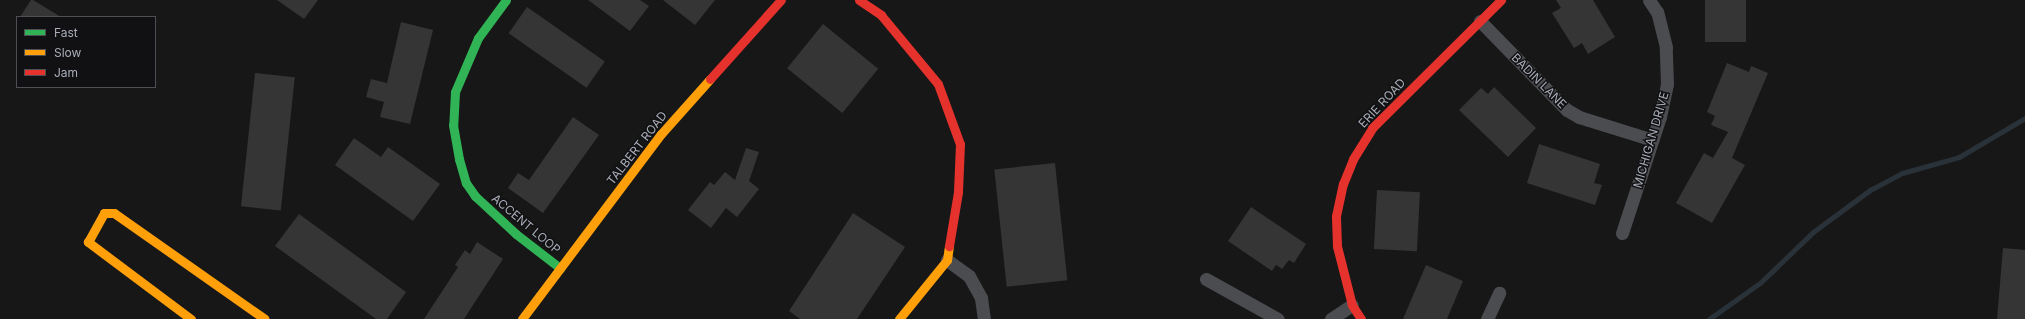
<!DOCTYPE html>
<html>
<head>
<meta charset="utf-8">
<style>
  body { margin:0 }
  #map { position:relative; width:2025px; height:319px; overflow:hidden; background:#171717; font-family:Inter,sans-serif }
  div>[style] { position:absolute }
  .stream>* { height:5px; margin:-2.5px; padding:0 2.5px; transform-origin:2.5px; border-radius:2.5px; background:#2a3239 }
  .building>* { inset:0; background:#353536; transform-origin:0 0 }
  .street>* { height:13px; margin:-6.5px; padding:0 6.5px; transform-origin:6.5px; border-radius:6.5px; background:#4b4c50 }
  .fast>* { height:9px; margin:-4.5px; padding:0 4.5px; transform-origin:4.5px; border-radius:4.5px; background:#30b455 }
  .slow>* { height:9px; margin:-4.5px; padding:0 4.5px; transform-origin:4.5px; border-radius:4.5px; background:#ff9f0a }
  .jam>* { height:9px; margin:-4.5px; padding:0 4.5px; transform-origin:4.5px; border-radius:4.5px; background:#e5322d }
  span { translate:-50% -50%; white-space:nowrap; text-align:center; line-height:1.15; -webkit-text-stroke:3px #111113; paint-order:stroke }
  .street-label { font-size:12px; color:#a8adb8 }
  .legend { position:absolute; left:16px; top:16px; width:140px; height:72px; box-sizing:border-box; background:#111113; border:1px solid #4d4f55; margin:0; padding:5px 7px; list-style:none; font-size:12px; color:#a8adb8 }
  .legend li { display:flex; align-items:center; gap:8px; height:20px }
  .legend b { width:20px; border:1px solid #4d4f55 }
</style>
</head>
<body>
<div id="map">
  <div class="stream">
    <div style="left:1709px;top:319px;width:64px;rotate:-35.4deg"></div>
    <div style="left:1761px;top:282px;width:72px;rotate:-43.9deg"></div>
    <div style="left:1813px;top:232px;width:71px;rotate:-36.4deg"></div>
    <div style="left:1870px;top:190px;width:36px;rotate:-28deg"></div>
    <div style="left:1902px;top:173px;width:59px;rotate:-15.7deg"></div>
    <div style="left:1959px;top:157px;width:77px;rotate:-30.6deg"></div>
  </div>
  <div class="building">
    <div style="clip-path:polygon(31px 0,33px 0,61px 17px,20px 17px)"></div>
    <div style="clip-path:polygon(277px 0,318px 0,304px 19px)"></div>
    <div style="clip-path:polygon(588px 0,640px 0,649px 6px,630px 31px)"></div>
    <div style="clip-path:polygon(663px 0,715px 0,695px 25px)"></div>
    <div style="clip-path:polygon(1556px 0,1593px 0,1615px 37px,1588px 54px,1582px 43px,1574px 48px,1552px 13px,1561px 8px)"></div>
    <div style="left:1705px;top:0;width:41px;height:42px"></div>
    <div style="left:527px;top:7px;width:95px;height:32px;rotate:35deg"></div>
    <div style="clip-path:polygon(401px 22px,433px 30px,410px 124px,380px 117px,384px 102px,366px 97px,371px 79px,387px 83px)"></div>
    <div style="left:823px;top:24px;width:71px;height:57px;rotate:39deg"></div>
    <div style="clip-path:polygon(1727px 63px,1749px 72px,1751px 66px,1768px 73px,1732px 158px,1745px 165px,1712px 223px,1676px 203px,1704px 153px,1713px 158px,1728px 132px,1711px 125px,1715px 116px,1707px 112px)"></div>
    <div style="left:255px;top:73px;width:40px;height:134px;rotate:6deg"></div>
    <div style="clip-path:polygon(1494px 87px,1536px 128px,1508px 157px,1459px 110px,1481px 88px,1488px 94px)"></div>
    <div style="clip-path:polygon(573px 117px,599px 135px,543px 213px,508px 188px,518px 173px,529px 180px)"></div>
    <div style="clip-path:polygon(354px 138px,381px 157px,388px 147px,440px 184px,413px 221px,335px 165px)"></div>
    <div style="clip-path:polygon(1539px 144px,1600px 164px,1594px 183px,1602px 185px,1595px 205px,1527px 183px)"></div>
    <div style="clip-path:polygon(746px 148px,759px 152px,749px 181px,759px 189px,737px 217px,726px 208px,711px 228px,688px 210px,710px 182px,714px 185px,725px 172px,735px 180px)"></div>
    <div style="left:1055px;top:163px;width:118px;height:61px;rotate:84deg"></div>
    <div style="left:1377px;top:190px;width:43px;height:59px;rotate:3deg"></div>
    <div style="clip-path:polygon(1251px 207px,1306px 244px,1294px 263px,1289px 260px,1282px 269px,1276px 265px,1272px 271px,1228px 241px)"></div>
    <div style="clip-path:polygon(853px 213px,905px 247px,857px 319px,800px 319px,789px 311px)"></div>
    <div style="clip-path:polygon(299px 214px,406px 292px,387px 319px,376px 319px,275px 246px)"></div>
    <div style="clip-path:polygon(477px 242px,503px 259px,464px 319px,424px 319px,458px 267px,455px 265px,465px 250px,470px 254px)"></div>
    <div style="clip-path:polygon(2003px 248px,2025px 250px,2025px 319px,1997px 319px)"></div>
    <div style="clip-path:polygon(1426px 265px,1463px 281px,1447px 319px,1403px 319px)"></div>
  </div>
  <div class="street">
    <div style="left:1480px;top:21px;width:124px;rotate:45.7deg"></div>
    <div style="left:1567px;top:110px;width:14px;rotate:30deg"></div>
    <div style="left:1579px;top:117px;width:77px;rotate:17.3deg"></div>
    <div style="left:1622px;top:233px;width:122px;rotate:-71.9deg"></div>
    <div style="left:1660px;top:117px;width:34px;rotate:-78deg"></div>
    <div style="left:1667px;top:84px;width:37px;rotate:-92deg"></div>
    <div style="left:1666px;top:47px;width:36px;rotate:-104deg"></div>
    <div style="left:1657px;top:12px;width:14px;rotate:-124deg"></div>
    <div style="left:947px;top:260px;width:27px;rotate:36deg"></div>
    <div style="left:969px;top:276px;width:25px;rotate:61deg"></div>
    <div style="left:981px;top:298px;width:21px;rotate:82deg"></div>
    <div style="left:1206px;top:279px;width:82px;rotate:29.1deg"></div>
    <div style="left:1331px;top:319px;width:25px;rotate:-34deg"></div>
    <div style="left:1487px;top:319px;width:29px;rotate:-65deg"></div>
  </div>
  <div class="fast">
    <div style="left:506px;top:0;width:47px;rotate:126.4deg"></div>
    <div style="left:478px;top:38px;width:59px;rotate:113.1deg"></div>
    <div style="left:455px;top:92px;width:33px;rotate:93deg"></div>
    <div style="left:453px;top:125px;width:35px;rotate:80deg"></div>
    <div style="left:459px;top:159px;width:25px;rotate:74deg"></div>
    <div style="left:466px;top:183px;width:16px;rotate:55deg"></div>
    <div style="left:475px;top:196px;width:56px;rotate:42.8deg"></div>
    <div style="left:516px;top:234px;width:56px;rotate:37.7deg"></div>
  </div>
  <div class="slow">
    <div style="left:191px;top:319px;width:129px;rotate:-143.2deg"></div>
    <div style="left:88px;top:242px;width:33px;rotate:-61deg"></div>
    <div style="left:104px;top:213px;width:10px"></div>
    <div style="left:114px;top:213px;width:184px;rotate:35.1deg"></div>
    <div style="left:522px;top:319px;width:231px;rotate:-53.1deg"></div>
    <div style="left:661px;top:134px;width:74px;rotate:-48.3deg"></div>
    <div style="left:899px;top:319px;width:76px;rotate:-50.9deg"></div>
    <div style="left:947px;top:260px;width:14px;rotate:-82deg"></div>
  </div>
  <div class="jam">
    <div style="left:859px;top:0;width:27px;rotate:34deg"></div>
    <div style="left:881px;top:15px;width:89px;rotate:50.4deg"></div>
    <div style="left:938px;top:84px;width:64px;rotate:69.9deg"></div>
    <div style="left:960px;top:144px;width:48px;rotate:92.4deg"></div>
    <div style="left:958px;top:192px;width:55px;rotate:99.5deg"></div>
    <div style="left:710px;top:79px;width:106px;rotate:-48.1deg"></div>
    <div style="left:1361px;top:319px;width:17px;rotate:-123deg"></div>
    <div style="left:1352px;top:305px;width:61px;rotate:-104.3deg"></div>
    <div style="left:1337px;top:246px;width:30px;rotate:-92deg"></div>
    <div style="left:1336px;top:216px;width:33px;rotate:-78deg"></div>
    <div style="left:1343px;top:184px;width:27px;rotate:-68deg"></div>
    <div style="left:1353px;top:159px;width:36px;rotate:-58deg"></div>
    <div style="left:1372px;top:128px;width:182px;rotate:-44.8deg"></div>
  </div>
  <div class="street-label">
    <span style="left:1539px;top:81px;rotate:45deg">BADIN LANE</span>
    <span style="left:1382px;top:103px;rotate:-47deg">ERIE ROAD</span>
    <span style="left:1651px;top:140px;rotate:-74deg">MICHIGAN DRIVE</span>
    <span style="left:637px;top:148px;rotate:-52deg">TALBERT ROAD</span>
    <span style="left:526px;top:224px;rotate:40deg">ACCENT LOOP</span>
  </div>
  <ul class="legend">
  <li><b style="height:5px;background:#30b455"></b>Fast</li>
  <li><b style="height:5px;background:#ff9f0a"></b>Slow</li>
  <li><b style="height:5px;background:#e5322d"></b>Jam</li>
  </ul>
</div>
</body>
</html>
